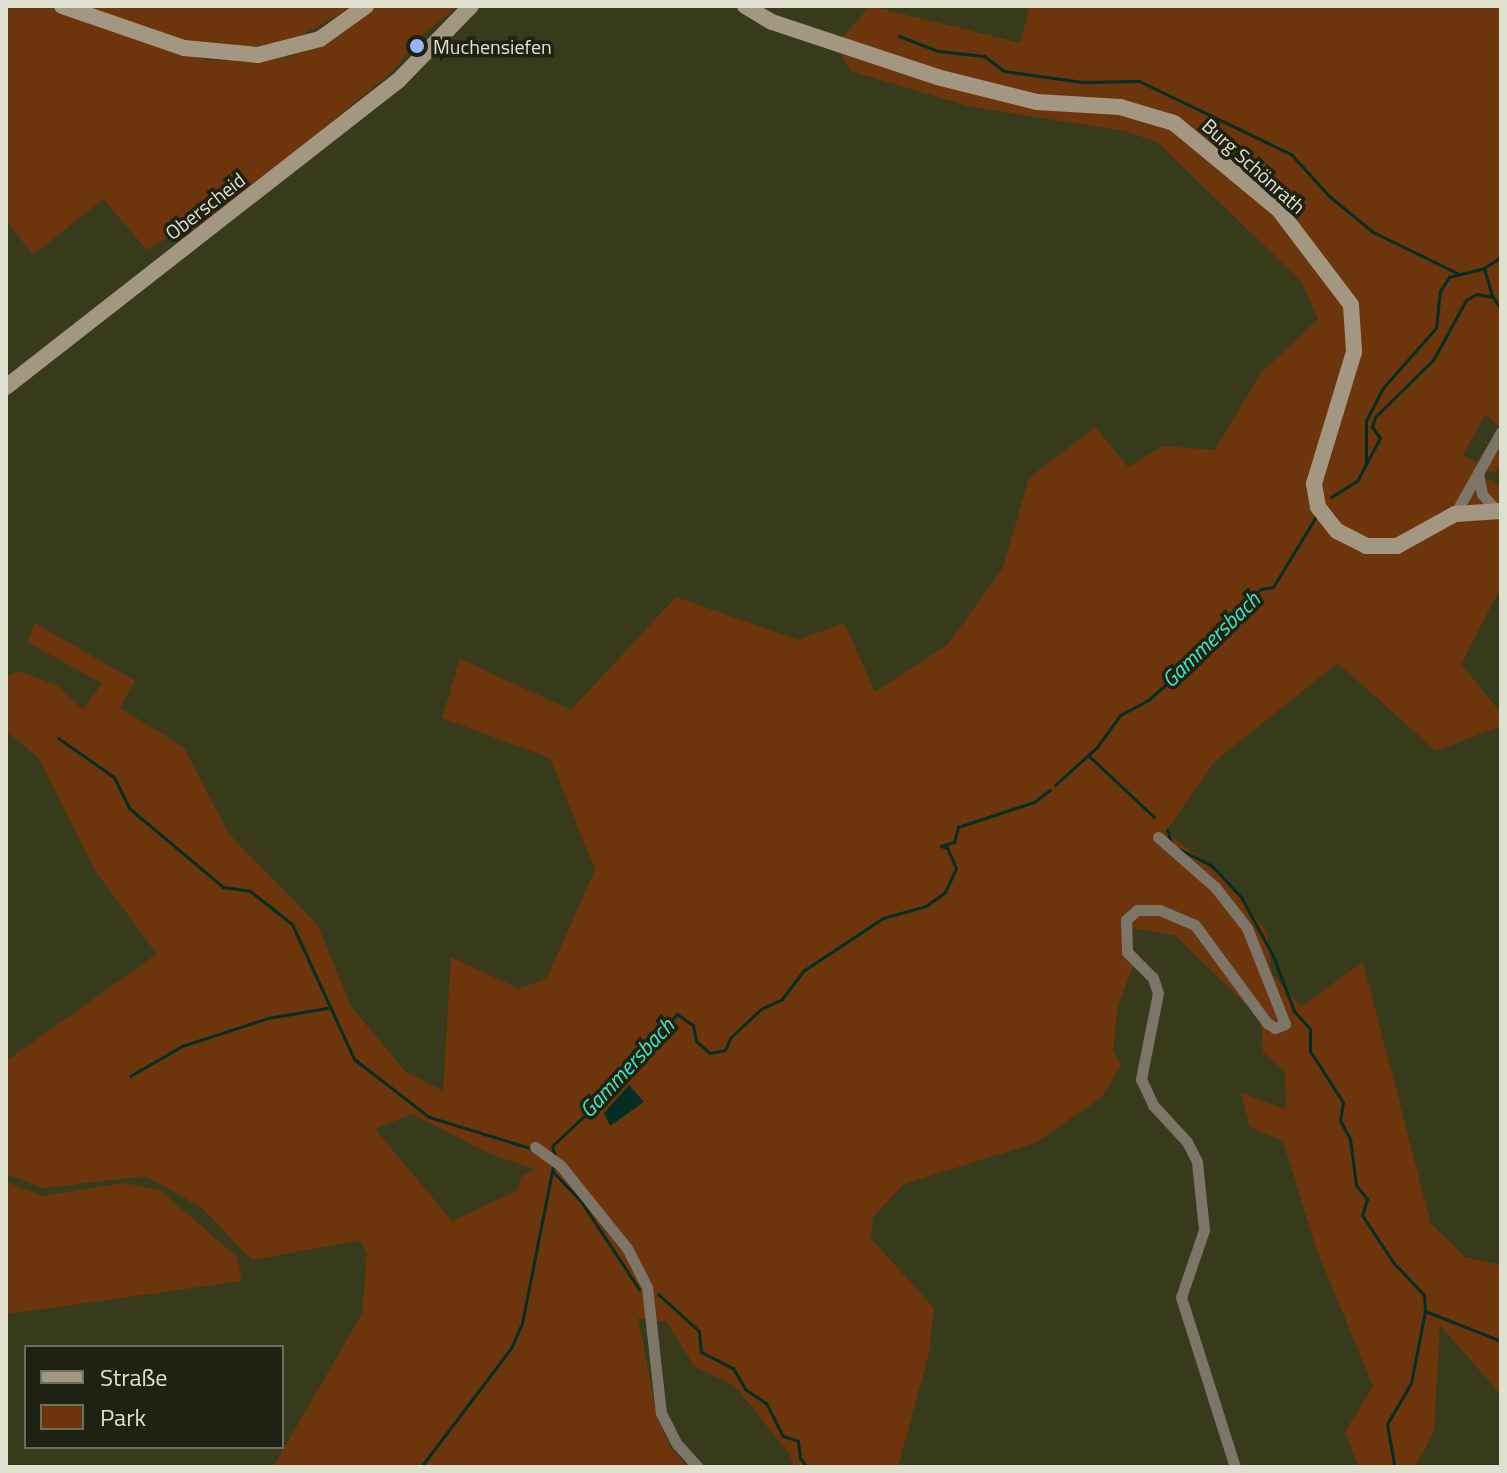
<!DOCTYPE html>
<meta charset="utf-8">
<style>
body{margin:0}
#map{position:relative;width:1507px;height:1473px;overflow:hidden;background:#383b1b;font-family:"Titillium Web",sans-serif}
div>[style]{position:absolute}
.green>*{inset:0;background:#6d350c}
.water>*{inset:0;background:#042d23}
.stream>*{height:3px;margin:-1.5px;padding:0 1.5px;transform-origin:1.5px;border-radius:1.5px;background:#042d23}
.street>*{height:11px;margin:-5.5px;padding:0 5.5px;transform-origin:5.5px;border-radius:5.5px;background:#7d7568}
.secondary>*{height:16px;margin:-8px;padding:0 8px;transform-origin:8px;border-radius:8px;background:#a49782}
.dots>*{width:22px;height:22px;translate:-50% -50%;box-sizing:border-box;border:4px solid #1f2113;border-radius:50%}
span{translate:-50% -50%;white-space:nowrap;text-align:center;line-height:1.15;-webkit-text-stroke:7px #1f2113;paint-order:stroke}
.poi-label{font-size:20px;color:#dfe1ce}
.left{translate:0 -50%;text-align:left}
.street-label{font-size:20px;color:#dfe1ce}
.water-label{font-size:22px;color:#3bebc3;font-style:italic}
.frame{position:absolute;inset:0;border:8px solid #dfe1ce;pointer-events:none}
.legend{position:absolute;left:24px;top:1345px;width:260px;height:104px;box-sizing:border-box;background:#1f2113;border:2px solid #6c6e5e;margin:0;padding:10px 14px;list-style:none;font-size:24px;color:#dfe1ce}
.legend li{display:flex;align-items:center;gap:16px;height:40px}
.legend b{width:40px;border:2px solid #6c6e5e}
</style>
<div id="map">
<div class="green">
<i style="clip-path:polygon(6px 6px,47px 6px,168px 50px,207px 60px,252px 62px,296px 55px,344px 31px,375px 6px,458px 6px,423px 34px,392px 72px,198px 231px,185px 227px,147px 250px,103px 199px,33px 255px,6px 220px)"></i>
<i style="clip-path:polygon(73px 6px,354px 6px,288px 43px,225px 49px,135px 28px)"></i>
<i style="clip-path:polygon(evenodd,870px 6px,1020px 43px,1030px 6px,1501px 6px,1501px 465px,1495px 472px,1484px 471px,1483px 481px,1493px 480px,1501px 490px,1501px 587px,1461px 664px,1501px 713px,1501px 726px,1436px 751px,1338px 663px,1215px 761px,1166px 831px,1223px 878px,1267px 931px,1272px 974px,1301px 1007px,1363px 962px,1431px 1224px,1465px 1257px,1501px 1265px,1501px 1395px,1440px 1325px,1434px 1431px,1415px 1467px,1359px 1467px,1345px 1432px,1373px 1386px,1316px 1248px,1283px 1141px,1250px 1127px,1240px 1092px,1286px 1110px,1285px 1072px,1263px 1052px,1261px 1019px,1175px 935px,1125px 927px,1134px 964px,1118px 1005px,1113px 1051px,1121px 1064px,1102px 1097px,1035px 1143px,904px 1184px,873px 1217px,871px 1239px,934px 1308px,929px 1353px,898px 1467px,793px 1467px,790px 1455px,735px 1386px,694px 1366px,667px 1322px,638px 1318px,657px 1416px,671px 1448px,688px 1467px,273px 1467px,362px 1314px,367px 1253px,360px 1240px,252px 1260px,202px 1208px,146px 1176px,44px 1188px,6px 1174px,6px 1061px,157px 954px,96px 872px,38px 757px,6px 731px,6px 677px,17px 671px,57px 685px,83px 710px,102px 683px,27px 642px,35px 623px,135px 681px,120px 708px,184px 747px,228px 833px,317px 924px,352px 1008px,406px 1072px,443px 1091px,451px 957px,519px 989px,547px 978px,595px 870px,550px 758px,442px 718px,460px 659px,571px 710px,676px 597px,798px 640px,844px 623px,875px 692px,948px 644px,1003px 568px,1029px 478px,1095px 427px,1128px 467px,1163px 446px,1215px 450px,1261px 373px,1318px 319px,1302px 282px,1157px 142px,1124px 131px,968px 106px,851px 71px,838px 49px,841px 39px,870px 6px,1485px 414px,1500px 428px,1476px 463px,1463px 455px,1485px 414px,870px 6px,411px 1114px,488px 1153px,535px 1169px,521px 1177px,517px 1191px,452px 1221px,375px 1129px,411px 1114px)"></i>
<i style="clip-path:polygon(6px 1182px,43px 1196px,124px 1183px,160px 1190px,237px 1257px,242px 1281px,6px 1314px)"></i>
</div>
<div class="water">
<i style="clip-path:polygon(629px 1085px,644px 1102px,610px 1126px,604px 1113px)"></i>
</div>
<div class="stream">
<i style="left:899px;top:36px;width:42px;rotate:21deg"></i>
<i style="left:938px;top:51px;width:46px;rotate:6.2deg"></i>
<i style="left:984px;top:56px;width:25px;rotate:37deg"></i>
<i style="left:1004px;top:71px;width:79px;rotate:8deg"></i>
<i style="left:1082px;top:82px;width:57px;rotate:-1deg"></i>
<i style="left:1139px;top:81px;width:169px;rotate:25.7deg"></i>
<i style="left:1291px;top:154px;width:57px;rotate:47.9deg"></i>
<i style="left:1329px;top:196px;width:57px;rotate:39.3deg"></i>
<i style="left:1373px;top:232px;width:96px;rotate:26deg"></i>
<i style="left:1484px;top:268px;width:20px;rotate:-33deg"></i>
<i style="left:1366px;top:464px;width:43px;rotate:-90deg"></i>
<i style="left:1366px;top:421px;width:36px;rotate:-63deg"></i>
<i style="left:1382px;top:389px;width:81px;rotate:-48.5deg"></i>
<i style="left:1436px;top:328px;width:37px;rotate:-84deg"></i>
<i style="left:1440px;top:291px;width:17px;rotate:-57deg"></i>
<i style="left:1449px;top:277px;width:36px;rotate:-14deg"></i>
<i style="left:1484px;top:268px;width:29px;rotate:74deg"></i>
<i style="left:1331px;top:497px;width:31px;rotate:-32deg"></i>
<i style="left:1357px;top:481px;width:49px;rotate:-61.9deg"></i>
<i style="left:1380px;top:438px;width:14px;rotate:-126deg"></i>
<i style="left:1372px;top:427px;width:10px;rotate:-73deg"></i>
<i style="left:1375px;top:417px;width:81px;rotate:-44.5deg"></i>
<i style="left:1433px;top:360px;width:68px;rotate:-61.2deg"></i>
<i style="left:1466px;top:300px;width:13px;rotate:-29deg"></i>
<i style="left:1477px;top:294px;width:16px;rotate:11deg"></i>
<i style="left:1493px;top:297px;width:15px;rotate:58deg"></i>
<i style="left:58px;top:738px;width:68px;rotate:34.9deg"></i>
<i style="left:114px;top:777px;width:34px;rotate:64deg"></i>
<i style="left:129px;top:808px;width:123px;rotate:40deg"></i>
<i style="left:223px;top:887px;width:27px;rotate:8deg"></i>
<i style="left:250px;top:891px;width:53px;rotate:38.2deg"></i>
<i style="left:292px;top:924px;width:149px;rotate:65.3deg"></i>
<i style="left:354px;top:1059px;width:95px;rotate:37.7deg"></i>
<i style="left:429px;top:1117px;width:109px;rotate:17.1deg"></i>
<i style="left:1089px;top:756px;width:89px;rotate:43.2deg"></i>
<i style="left:1055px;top:785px;width:57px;rotate:-42.1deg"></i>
<i style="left:1097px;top:747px;width:39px;rotate:-54deg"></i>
<i style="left:1120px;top:715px;width:32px;rotate:-28deg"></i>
<i style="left:1148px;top:700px;width:49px;rotate:-40.9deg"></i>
<i style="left:1185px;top:668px;width:38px;rotate:-55deg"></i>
<i style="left:1207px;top:637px;width:72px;rotate:-41.6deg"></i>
<i style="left:1261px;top:589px;width:12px;rotate:-9deg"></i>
<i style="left:1273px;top:587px;width:84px;rotate:-58.6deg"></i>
<i style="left:1167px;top:830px;width:13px;rotate:72deg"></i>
<i style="left:1179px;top:849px;width:36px;rotate:27deg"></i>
<i style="left:1211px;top:865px;width:44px;rotate:46.8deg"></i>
<i style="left:1241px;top:897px;width:67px;rotate:61.5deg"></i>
<i style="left:1273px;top:956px;width:59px;rotate:69.1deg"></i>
<i style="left:1294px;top:1011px;width:24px;rotate:48deg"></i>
<i style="left:1310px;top:1029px;width:22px;rotate:90deg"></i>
<i style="left:1310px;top:1051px;width:61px;rotate:57.1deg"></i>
<i style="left:1343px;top:1102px;width:18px;rotate:99deg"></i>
<i style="left:1340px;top:1120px;width:21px;rotate:62deg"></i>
<i style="left:1350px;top:1139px;width:46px;rotate:82.6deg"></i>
<i style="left:1356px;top:1185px;width:18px;rotate:52deg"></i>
<i style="left:1367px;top:1199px;width:17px;rotate:107deg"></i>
<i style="left:1362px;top:1215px;width:56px;rotate:56.6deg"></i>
<i style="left:1393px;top:1262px;width:45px;rotate:46.8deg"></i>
<i style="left:1424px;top:1295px;width:16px;rotate:86deg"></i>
<i style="left:1425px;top:1311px;width:82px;rotate:21.5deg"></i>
<i style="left:130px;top:1076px;width:60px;rotate:-30deg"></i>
<i style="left:182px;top:1046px;width:90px;rotate:-18deg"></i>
<i style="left:268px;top:1018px;width:60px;rotate:-9.6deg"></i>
<i style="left:555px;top:1157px;width:11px;rotate:-105deg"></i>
<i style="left:552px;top:1146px;width:86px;rotate:-43.1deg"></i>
<i style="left:615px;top:1087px;width:96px;rotate:-49.7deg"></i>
<i style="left:677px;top:1014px;width:19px;rotate:35deg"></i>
<i style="left:693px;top:1025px;width:16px;rotate:79deg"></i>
<i style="left:696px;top:1041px;width:18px;rotate:41deg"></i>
<i style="left:710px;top:1053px;width:15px;rotate:-11deg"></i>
<i style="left:725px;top:1050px;width:13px;rotate:-67deg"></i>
<i style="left:730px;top:1038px;width:42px;rotate:-43.1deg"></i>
<i style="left:761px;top:1009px;width:23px;rotate:-25deg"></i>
<i style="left:782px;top:999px;width:35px;rotate:-53deg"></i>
<i style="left:803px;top:971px;width:96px;rotate:-33.5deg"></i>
<i style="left:883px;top:918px;width:45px;rotate:-15.6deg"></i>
<i style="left:926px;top:906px;width:24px;rotate:-36deg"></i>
<i style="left:945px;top:892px;width:26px;rotate:-65deg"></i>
<i style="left:956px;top:868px;width:22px;rotate:-114deg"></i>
<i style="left:947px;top:848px;width:6px;rotate:-162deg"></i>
<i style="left:941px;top:846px;width:14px;rotate:-17deg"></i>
<i style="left:954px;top:842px;width:16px;rotate:-75deg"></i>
<i style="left:958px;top:827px;width:80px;rotate:-18.2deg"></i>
<i style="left:1034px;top:802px;width:20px;rotate:-37deg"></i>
<i style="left:552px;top:1171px;width:40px;rotate:46deg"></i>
<i style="left:580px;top:1200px;width:107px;rotate:56.5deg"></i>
<i style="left:658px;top:1294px;width:55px;rotate:42.1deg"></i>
<i style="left:699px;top:1331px;width:21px;rotate:85deg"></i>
<i style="left:701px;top:1352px;width:36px;rotate:27deg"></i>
<i style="left:733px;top:1368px;width:24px;rotate:60deg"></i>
<i style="left:745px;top:1389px;width:25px;rotate:34deg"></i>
<i style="left:766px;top:1403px;width:37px;rotate:63deg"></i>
<i style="left:783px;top:1436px;width:16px;rotate:18deg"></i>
<i style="left:798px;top:1441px;width:17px;rotate:83deg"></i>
<i style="left:800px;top:1458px;width:11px;rotate:52deg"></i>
<i style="left:1394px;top:1464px;width:41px;rotate:-99.9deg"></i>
<i style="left:1387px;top:1424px;width:48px;rotate:-59.7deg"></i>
<i style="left:1411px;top:1383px;width:73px;rotate:-79deg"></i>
<i style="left:421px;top:1467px;width:149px;rotate:-52.9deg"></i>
<i style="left:511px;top:1348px;width:27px;rotate:-66deg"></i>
<i style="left:522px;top:1323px;width:159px;rotate:-78.8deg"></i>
</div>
<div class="street">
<i style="left:1478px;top:472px;width:22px;rotate:80deg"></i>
<i style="left:1482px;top:494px;width:20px;rotate:49deg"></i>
<i style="left:1455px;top:514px;width:94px;rotate:-60.7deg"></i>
<i style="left:1158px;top:837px;width:76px;rotate:41.3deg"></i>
<i style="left:1215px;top:887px;width:52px;rotate:52deg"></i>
<i style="left:1247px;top:928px;width:103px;rotate:68.4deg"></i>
<i style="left:1285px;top:1024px;width:11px;rotate:158deg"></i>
<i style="left:1275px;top:1028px;width:9px;rotate:-148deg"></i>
<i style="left:1267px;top:1023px;width:122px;rotate:-126.3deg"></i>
<i style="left:1195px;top:925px;width:38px;rotate:-157deg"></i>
<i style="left:1160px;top:910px;width:23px;rotate:180deg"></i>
<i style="left:1137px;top:910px;width:15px;rotate:138deg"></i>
<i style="left:1126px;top:920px;width:32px;rotate:88deg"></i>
<i style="left:1127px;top:952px;width:37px;rotate:45deg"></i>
<i style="left:1153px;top:978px;width:16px;rotate:72deg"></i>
<i style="left:1158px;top:993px;width:88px;rotate:101.2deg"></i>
<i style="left:1141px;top:1079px;width:29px;rotate:65deg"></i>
<i style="left:1153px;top:1105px;width:50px;rotate:47.4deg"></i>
<i style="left:1187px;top:1142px;width:22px;rotate:63deg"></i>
<i style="left:1197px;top:1162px;width:68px;rotate:84.1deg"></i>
<i style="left:1204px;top:1230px;width:71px;rotate:108.9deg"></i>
<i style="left:1181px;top:1297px;width:178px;rotate:72.4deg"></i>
<i style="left:535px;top:1147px;width:32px;rotate:36deg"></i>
<i style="left:561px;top:1166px;width:105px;rotate:51.2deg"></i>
<i style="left:627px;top:1248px;width:44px;rotate:62.9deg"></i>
<i style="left:647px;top:1287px;width:127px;rotate:83.7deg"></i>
<i style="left:661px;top:1413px;width:35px;rotate:63deg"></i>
<i style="left:677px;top:1444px;width:31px;rotate:48deg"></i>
</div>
<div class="secondary">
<i style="left:62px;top:6px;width:129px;rotate:19deg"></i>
<i style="left:184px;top:48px;width:74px;rotate:5.4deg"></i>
<i style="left:258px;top:55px;width:64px;rotate:-14.5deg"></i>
<i style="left:320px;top:39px;width:57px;rotate:-35.7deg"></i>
<i style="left:745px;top:6px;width:31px;rotate:31deg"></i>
<i style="left:772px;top:22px;width:174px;rotate:18.4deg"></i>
<i style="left:937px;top:77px;width:103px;rotate:14deg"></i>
<i style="left:1037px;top:102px;width:83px;rotate:3.4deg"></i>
<i style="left:1120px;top:107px;width:56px;rotate:16.5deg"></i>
<i style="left:1174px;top:123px;width:136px;rotate:39.6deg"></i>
<i style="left:1279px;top:210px;width:119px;rotate:52.8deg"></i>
<i style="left:1351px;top:305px;width:47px;rotate:86.3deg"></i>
<i style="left:1354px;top:352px;width:138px;rotate:106.9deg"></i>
<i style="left:1314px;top:484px;width:23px;rotate:80deg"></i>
<i style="left:1318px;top:507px;width:31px;rotate:52deg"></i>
<i style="left:1337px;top:531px;width:33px;rotate:27deg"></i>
<i style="left:1366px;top:546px;width:31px"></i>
<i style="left:1397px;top:546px;width:66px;rotate:-28.9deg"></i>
<i style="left:1455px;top:514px;width:46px;rotate:-3.7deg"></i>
<i style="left:6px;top:387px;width:496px;rotate:-38deg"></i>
<i style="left:397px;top:82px;width:106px;rotate:-45.8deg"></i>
</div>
<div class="dots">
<i style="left:417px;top:46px;background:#96b6fd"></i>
</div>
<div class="poi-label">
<span class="left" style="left:433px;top:46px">Muchensiefen</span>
</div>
<div class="street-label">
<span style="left:1254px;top:166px;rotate:42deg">Burg Schönrath</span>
<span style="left:205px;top:206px;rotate:-38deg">Oberscheid</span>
</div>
<div class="water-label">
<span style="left:1211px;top:640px;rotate:-44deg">Gammersbach</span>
<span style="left:627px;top:1068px;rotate:-47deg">Gammersbach</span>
</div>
<div class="frame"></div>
<ul class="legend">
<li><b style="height:10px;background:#a49782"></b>Straße</li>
<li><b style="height:22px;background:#6d350c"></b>Park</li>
</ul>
</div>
